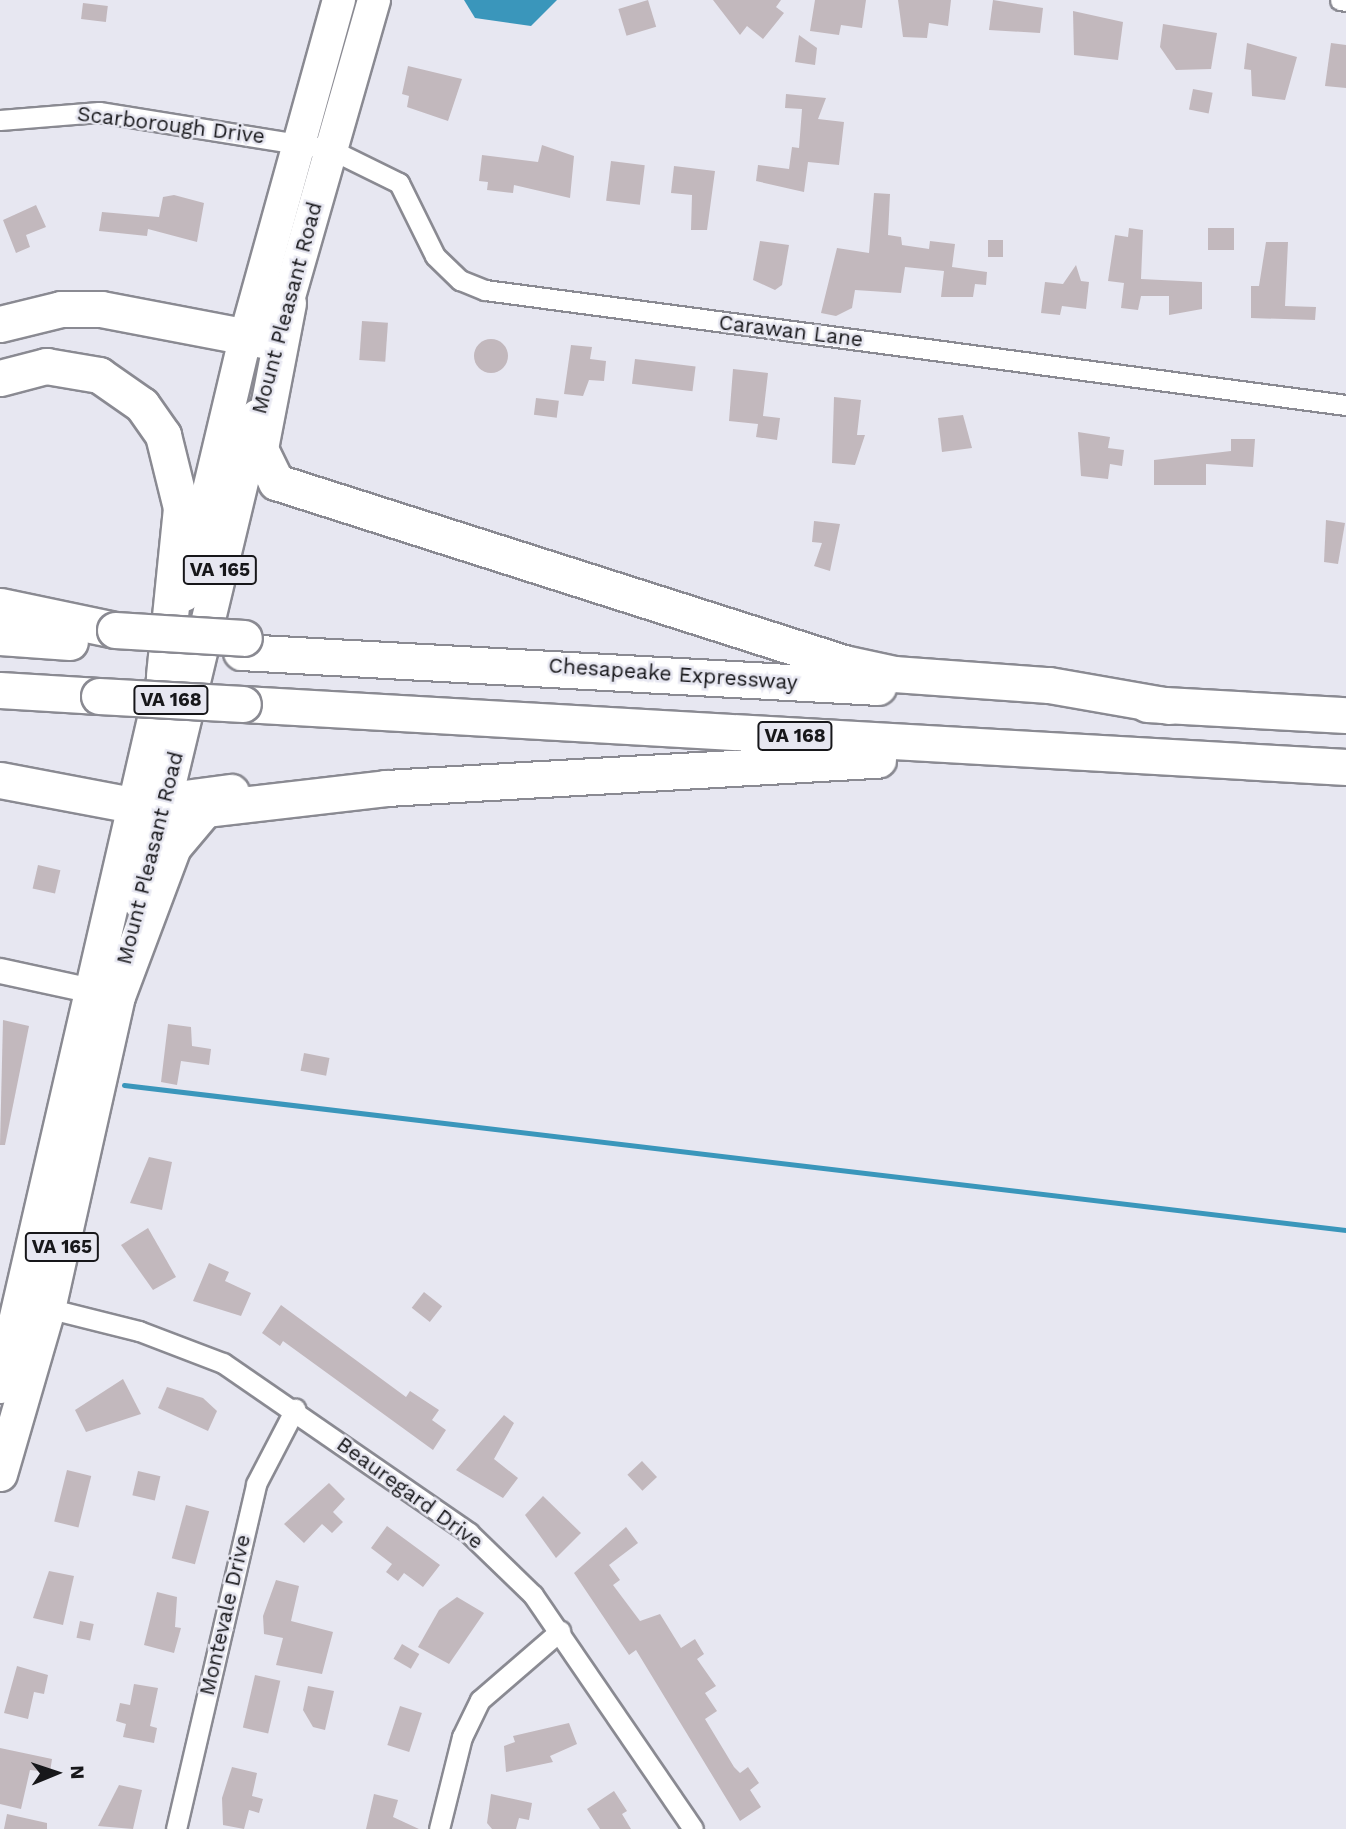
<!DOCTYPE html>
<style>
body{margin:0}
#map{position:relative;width:1346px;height:1829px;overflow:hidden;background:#e7e7f1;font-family:"Work Sans",sans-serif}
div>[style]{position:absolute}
.water>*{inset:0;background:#3a96bb}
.stream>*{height:5px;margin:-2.5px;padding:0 2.5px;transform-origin:2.5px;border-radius:2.5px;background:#3a96bb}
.building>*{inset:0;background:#c2b8bd;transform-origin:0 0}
.round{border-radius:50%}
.roads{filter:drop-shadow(2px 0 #8a8a92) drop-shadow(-2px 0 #8a8a92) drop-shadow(0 2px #8a8a92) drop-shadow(0 -2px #8a8a92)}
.minor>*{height:19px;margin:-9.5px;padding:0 9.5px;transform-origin:9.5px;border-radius:9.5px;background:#fff}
.tertiary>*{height:24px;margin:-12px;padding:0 12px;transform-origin:12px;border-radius:12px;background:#fff}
.primary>*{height:32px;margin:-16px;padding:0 16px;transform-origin:16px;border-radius:16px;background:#fff}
.trunk>*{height:33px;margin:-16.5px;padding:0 16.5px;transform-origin:16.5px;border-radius:16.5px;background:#fff}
.motorway>*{height:35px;margin:-17.5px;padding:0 17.5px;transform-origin:17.5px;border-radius:17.5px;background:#fff}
.bridges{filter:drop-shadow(2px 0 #8a8a92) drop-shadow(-2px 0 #8a8a92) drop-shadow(0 2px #8a8a92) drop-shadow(0 -2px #8a8a92)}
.motorway-bridge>*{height:35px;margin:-17.5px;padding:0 17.5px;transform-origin:17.5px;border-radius:17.5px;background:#fff}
span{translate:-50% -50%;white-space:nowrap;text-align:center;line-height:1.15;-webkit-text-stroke:5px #e7e7f1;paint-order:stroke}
.shield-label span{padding:2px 5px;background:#e7e7f1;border:2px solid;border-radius:5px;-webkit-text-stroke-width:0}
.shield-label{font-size:19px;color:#17171a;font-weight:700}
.street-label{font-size:21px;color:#17171a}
.north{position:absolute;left:21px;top:1738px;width:70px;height:70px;-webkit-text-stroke:5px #e7e7f1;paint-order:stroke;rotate:88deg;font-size:19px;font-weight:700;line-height:28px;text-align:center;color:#17171a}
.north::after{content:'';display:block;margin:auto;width:24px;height:32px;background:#17171a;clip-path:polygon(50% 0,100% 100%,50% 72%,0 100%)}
</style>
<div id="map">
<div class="water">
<i style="clip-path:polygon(464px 0,557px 0,531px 26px,475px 18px)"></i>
</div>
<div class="stream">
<i style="left:124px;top:1085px;width:1231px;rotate:6.77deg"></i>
</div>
<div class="building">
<i style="left:648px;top:0;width:28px;height:31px;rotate:73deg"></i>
<i style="clip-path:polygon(713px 0,781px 0,776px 7px,784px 13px,763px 39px,747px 26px,740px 35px)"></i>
<i style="clip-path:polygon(815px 0,866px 0,862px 28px,841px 25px,839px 35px,810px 31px)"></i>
<i style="clip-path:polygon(898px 0,951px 0,948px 26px,929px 23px,927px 38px,903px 37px)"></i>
<i style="clip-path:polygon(993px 0,1043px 8px,1040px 33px,989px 30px)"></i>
<i style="left:83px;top:3px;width:25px;height:16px;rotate:7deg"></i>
<i style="clip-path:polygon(1073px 11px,1123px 22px,1118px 60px,1074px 55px)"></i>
<i style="clip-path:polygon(1163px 24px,1217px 33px,1211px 69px,1176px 70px,1160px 47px)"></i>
<i style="clip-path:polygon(799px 35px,817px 48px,815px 65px,795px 62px)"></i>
<i style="clip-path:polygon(1247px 43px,1297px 57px,1285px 100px,1252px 96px,1251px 70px,1244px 69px)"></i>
<i style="clip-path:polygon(1331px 43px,1346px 45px,1346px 88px,1325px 86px)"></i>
<i style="clip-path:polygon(408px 66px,462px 79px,448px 121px,407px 107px,409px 96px,402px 94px)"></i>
<i style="left:1193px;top:89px;width:20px;height:21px;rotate:11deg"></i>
<i style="clip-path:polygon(786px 94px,826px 98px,818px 119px,844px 122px,839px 165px,808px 162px,804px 192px,756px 181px,758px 165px,789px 169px,792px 147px,799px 148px,802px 109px,785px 108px)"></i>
<i style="clip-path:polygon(542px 145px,574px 156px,570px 198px,514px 185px,513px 193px,487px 190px,488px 182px,479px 181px,482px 155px,538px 162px)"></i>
<i style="left:611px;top:161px;width:34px;height:40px;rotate:7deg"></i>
<i style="clip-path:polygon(674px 166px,715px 171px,707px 230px,691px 230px,692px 195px,671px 193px)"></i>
<i style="clip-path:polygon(874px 193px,890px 194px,888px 235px,901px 237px,902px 245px,929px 249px,930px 241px,955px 244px,952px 267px,987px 272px,986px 285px,975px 284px,973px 297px,941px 297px,944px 271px,905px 267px,901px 293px,855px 290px,852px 308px,836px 316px,821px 313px,837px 248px,869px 253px)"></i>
<i style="clip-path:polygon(174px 195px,204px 203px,197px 242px,148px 229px,147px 236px,99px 231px,102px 212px,159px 217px,163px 197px)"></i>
<i style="clip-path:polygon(36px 205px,46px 227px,26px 235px,30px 247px,16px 253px,3px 220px)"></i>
<i style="clip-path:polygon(1129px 228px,1143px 230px,1141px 279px,1202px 282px,1202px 309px,1169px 315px,1169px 296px,1141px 296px,1138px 310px,1121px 308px,1124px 283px,1108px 281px,1115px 235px,1128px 237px)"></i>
<i style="left:1208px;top:228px;width:26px;height:22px"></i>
<i style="left:988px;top:240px;width:15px;height:17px"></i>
<i style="clip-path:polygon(760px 241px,789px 245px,782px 285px,775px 290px,753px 280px)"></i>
<i style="clip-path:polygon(1266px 242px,1288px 242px,1285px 306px,1316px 307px,1315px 320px,1251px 318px,1251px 286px,1259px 286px)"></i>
<i style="clip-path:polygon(1076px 265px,1081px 281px,1089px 282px,1086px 309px,1062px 306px,1060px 315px,1041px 313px,1045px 282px,1063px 284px)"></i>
<i style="left:362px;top:321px;width:26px;height:39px;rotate:4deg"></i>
<i class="round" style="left:474px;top:339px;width:34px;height:34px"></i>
<i style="clip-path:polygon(571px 345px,592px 347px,590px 359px,606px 361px,604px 381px,589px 380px,583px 396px,564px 394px)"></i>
<i style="left:635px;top:359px;width:61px;height:25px;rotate:7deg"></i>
<i style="clip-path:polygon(733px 369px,768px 373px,763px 416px,780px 418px,777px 440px,756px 437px,758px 424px,729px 421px)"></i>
<i style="clip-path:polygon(834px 397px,861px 400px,857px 435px,865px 435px,855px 465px,832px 463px)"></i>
<i style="left:536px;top:398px;width:23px;height:17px;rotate:7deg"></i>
<i style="clip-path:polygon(963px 415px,972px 448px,942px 452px,938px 418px)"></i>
<i style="clip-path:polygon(1078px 432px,1110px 437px,1108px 448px,1124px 450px,1122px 466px,1110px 464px,1108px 479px,1081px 476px)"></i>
<i style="clip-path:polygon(1231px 439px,1255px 439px,1253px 467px,1206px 464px,1206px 485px,1154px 485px,1154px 460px,1231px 451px)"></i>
<i style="clip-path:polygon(1326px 520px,1345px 523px,1338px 564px,1324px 562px)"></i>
<i style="clip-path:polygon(814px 521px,840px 524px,830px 571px,814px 566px,822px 543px,812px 542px)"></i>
<i style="left:38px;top:865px;width:23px;height:24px;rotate:13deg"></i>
<i style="clip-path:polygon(3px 1020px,29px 1026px,5px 1145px,0 1145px)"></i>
<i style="clip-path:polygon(168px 1024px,191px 1027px,192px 1046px,211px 1049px,209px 1065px,181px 1061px,177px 1085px,161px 1082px)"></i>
<i style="left:304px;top:1053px;width:26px;height:18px;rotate:11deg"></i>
<i style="clip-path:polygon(149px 1157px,172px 1162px,162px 1210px,130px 1203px)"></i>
<i style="clip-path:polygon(148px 1228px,176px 1277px,153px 1290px,121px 1245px)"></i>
<i style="clip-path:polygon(209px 1263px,229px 1272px,225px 1281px,251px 1293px,241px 1316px,193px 1301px)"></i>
<i style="left:424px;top:1292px;width:23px;height:20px;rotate:38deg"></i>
<i style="clip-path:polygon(281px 1305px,406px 1397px,410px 1391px,439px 1410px,432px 1420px,446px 1430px,433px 1450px,283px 1341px,280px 1346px,262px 1333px)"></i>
<i style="clip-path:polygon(123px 1379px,141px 1414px,86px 1432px,75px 1410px)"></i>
<i style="clip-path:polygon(167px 1387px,203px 1398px,217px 1411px,208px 1431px,158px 1408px)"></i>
<i style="clip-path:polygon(504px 1415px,514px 1423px,494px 1459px,518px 1478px,503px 1498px,456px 1470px)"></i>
<i style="left:642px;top:1461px;width:22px;height:20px;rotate:47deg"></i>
<i style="left:67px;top:1470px;width:25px;height:53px;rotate:14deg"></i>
<i style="left:138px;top:1471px;width:23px;height:25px;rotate:13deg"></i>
<i style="clip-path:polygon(329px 1483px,345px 1499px,333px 1512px,343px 1522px,332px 1533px,322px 1524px,304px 1543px,284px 1524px)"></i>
<i style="clip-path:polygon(543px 1496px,581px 1533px,556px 1558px,525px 1515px)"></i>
<i style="left:186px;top:1505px;width:24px;height:55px;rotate:15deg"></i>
<i style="clip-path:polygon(387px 1526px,440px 1565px,423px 1587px,404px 1573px,398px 1581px,386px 1572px,392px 1564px,371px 1548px)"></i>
<i style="clip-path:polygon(626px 1527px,638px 1543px,609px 1565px,620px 1580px,613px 1585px,640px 1621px,660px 1614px,681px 1648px,695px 1639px,704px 1654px,697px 1659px,716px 1686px,705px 1693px,717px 1711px,705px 1719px,734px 1767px,740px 1773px,748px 1767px,759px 1783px,750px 1790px,761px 1807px,740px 1821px,636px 1650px,629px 1655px,574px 1573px)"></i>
<i style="clip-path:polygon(49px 1571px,74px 1576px,63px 1625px,33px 1618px)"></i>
<i style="clip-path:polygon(276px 1580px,299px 1586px,291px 1621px,333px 1632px,322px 1674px,276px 1665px,283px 1638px,264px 1634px,263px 1616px)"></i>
<i style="clip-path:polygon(157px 1592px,177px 1597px,175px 1627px,181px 1628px,174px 1653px,144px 1645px)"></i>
<i style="clip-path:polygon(457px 1597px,484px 1613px,449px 1664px,418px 1647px,439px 1610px)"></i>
<i style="left:80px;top:1621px;width:14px;height:17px;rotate:12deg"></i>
<i style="left:402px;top:1644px;width:20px;height:17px;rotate:30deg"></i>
<i style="clip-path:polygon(17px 1666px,48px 1675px,44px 1694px,34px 1692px,28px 1719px,4px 1713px)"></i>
<i style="left:255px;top:1675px;width:26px;height:54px;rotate:13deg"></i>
<i style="clip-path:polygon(134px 1684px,158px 1688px,150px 1726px,157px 1728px,154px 1743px,123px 1737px,126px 1724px,116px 1721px,120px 1703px,130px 1705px)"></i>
<i style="clip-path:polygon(308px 1686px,334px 1691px,325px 1730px,313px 1727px,303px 1710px)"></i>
<i style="left:400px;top:1706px;width:23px;height:41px;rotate:18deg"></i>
<i style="clip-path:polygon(569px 1723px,577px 1744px,550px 1756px,553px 1762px,506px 1772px,504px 1746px,515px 1742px,513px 1736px)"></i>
<i style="clip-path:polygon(0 1748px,52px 1759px,50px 1772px,30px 1770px,21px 1809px,0 1804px)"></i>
<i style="clip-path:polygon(232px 1767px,257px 1773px,252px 1796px,263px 1799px,259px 1813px,249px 1810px,244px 1829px,223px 1825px,222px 1798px)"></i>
<i style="clip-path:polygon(119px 1785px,142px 1790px,133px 1829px,98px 1826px)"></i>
<i style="clip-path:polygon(614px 1791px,627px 1811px,622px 1814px,631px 1829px,600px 1829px,587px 1809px)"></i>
<i style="clip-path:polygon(374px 1794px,398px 1800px,393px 1817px,419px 1829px,366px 1829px)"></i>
<i style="clip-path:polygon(491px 1794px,532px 1803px,529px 1820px,519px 1818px,516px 1829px,492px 1829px,487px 1823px)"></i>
<i style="clip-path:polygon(7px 1814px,47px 1823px,47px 1829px,4px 1829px)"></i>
</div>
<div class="roads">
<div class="minor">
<i style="left:1340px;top:0;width:6px;rotate:9deg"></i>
<i style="left:0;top:120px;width:99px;rotate:-4.6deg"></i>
<i style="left:99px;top:112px;width:234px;rotate:9.1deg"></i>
<i style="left:330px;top:149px;width:77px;rotate:26.2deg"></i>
<i style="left:399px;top:183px;width:81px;rotate:63.7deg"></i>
<i style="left:435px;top:256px;width:35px;rotate:44deg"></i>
<i style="left:460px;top:280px;width:27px;rotate:22deg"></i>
<i style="left:485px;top:290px;width:869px;rotate:7.61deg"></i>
<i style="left:39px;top:1306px;width:103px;rotate:14deg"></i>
<i style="left:139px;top:1331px;width:90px;rotate:20.9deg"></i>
<i style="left:223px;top:1363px;width:299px;rotate:34.6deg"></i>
<i style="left:469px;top:1533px;width:89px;rotate:44.1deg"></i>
<i style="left:533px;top:1595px;width:283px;rotate:55.6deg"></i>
<i style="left:176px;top:1829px;width:354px;rotate:-76.9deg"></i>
<i style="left:256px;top:1484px;width:85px;rotate:-62.5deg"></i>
<i style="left:439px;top:1829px;width:95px;rotate:-76deg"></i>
<i style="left:462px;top:1737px;width:41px;rotate:-64.1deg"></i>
<i style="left:480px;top:1700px;width:106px;rotate:-40.8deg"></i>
</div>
<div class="tertiary">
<i style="left:0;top:971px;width:108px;rotate:12.2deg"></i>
</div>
<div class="primary">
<i style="left:280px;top:328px;width:341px;rotate:-74deg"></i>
<i style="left:184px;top:595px;width:267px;rotate:-76.6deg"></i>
<i style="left:246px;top:335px;width:348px;rotate:-74.5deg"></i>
</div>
<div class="trunk">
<i style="left:140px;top:902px;width:500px;rotate:-76.5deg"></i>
<i style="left:0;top:1386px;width:730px;rotate:-77.01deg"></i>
<i style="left:0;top:1474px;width:172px;rotate:-73.8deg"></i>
<i style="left:48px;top:1309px;width:349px;rotate:-77.4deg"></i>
</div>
<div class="motorway">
<i style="left:288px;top:303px;width:149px;rotate:100.9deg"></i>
<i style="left:260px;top:449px;width:37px;rotate:64deg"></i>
<i style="left:276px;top:482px;width:596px;rotate:17.68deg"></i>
<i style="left:844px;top:663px;width:51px;rotate:12.4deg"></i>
<i style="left:894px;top:674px;width:155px;rotate:4.1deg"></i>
<i style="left:1049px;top:685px;width:122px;rotate:9.9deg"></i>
<i style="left:0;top:324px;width:63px;rotate:-13.8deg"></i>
<i style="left:61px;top:309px;width:40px"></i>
<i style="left:101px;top:309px;width:176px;rotate:10.8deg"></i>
<i style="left:0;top:378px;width:48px;rotate:-14.6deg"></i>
<i style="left:46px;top:366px;width:54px;rotate:9.6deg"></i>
<i style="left:99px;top:375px;width:52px;rotate:34.9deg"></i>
<i style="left:142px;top:405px;width:37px;rotate:55deg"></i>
<i style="left:163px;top:435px;width:75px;rotate:76.1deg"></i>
<i style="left:181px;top:508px;width:168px;rotate:95.8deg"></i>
<i style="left:0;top:606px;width:117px;rotate:11.8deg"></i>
<i style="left:0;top:637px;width:70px;rotate:4.1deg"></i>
<i style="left:241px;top:652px;width:638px;rotate:3.14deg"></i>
<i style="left:0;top:690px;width:99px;rotate:3.5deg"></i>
<i style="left:243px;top:704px;width:1105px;rotate:3.27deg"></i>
<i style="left:1147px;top:704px;width:199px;rotate:3.2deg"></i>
<i style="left:0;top:780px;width:134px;rotate:10.7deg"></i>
<i style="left:132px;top:805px;width:100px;rotate:-7.5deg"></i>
<i style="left:117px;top:996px;width:159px;rotate:-69.4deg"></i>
<i style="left:173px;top:847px;width:50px;rotate:-49.9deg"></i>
<i style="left:205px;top:809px;width:182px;rotate:-6.6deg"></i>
<i style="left:386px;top:788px;width:493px;rotate:-3.3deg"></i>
</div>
</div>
<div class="bridges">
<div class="motorway-bridge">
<i style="left:115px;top:630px;width:129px;rotate:3.5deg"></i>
<i style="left:99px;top:696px;width:144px;rotate:3.2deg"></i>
</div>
</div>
<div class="shield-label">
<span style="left:220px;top:570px">VA 165</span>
<span style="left:171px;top:700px">VA 168</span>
<span style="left:795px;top:736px">VA 168</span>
<span style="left:62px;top:1247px">VA 165</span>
</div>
<div class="street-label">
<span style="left:171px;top:125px;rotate:7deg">Scarborough Drive</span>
<span style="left:287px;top:308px;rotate:-75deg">Mount Pleasant Road</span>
<span style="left:791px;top:331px;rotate:7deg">Carawan Lane</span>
<span style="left:673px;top:674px;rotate:4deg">Chesapeake Expressway</span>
<span style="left:150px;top:858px;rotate:-76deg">Mount Pleasant Road</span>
<span style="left:410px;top:1493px;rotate:36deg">Beauregard Drive</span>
<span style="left:225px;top:1615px;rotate:-77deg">Montevale Drive</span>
</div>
<div class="north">N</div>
</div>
